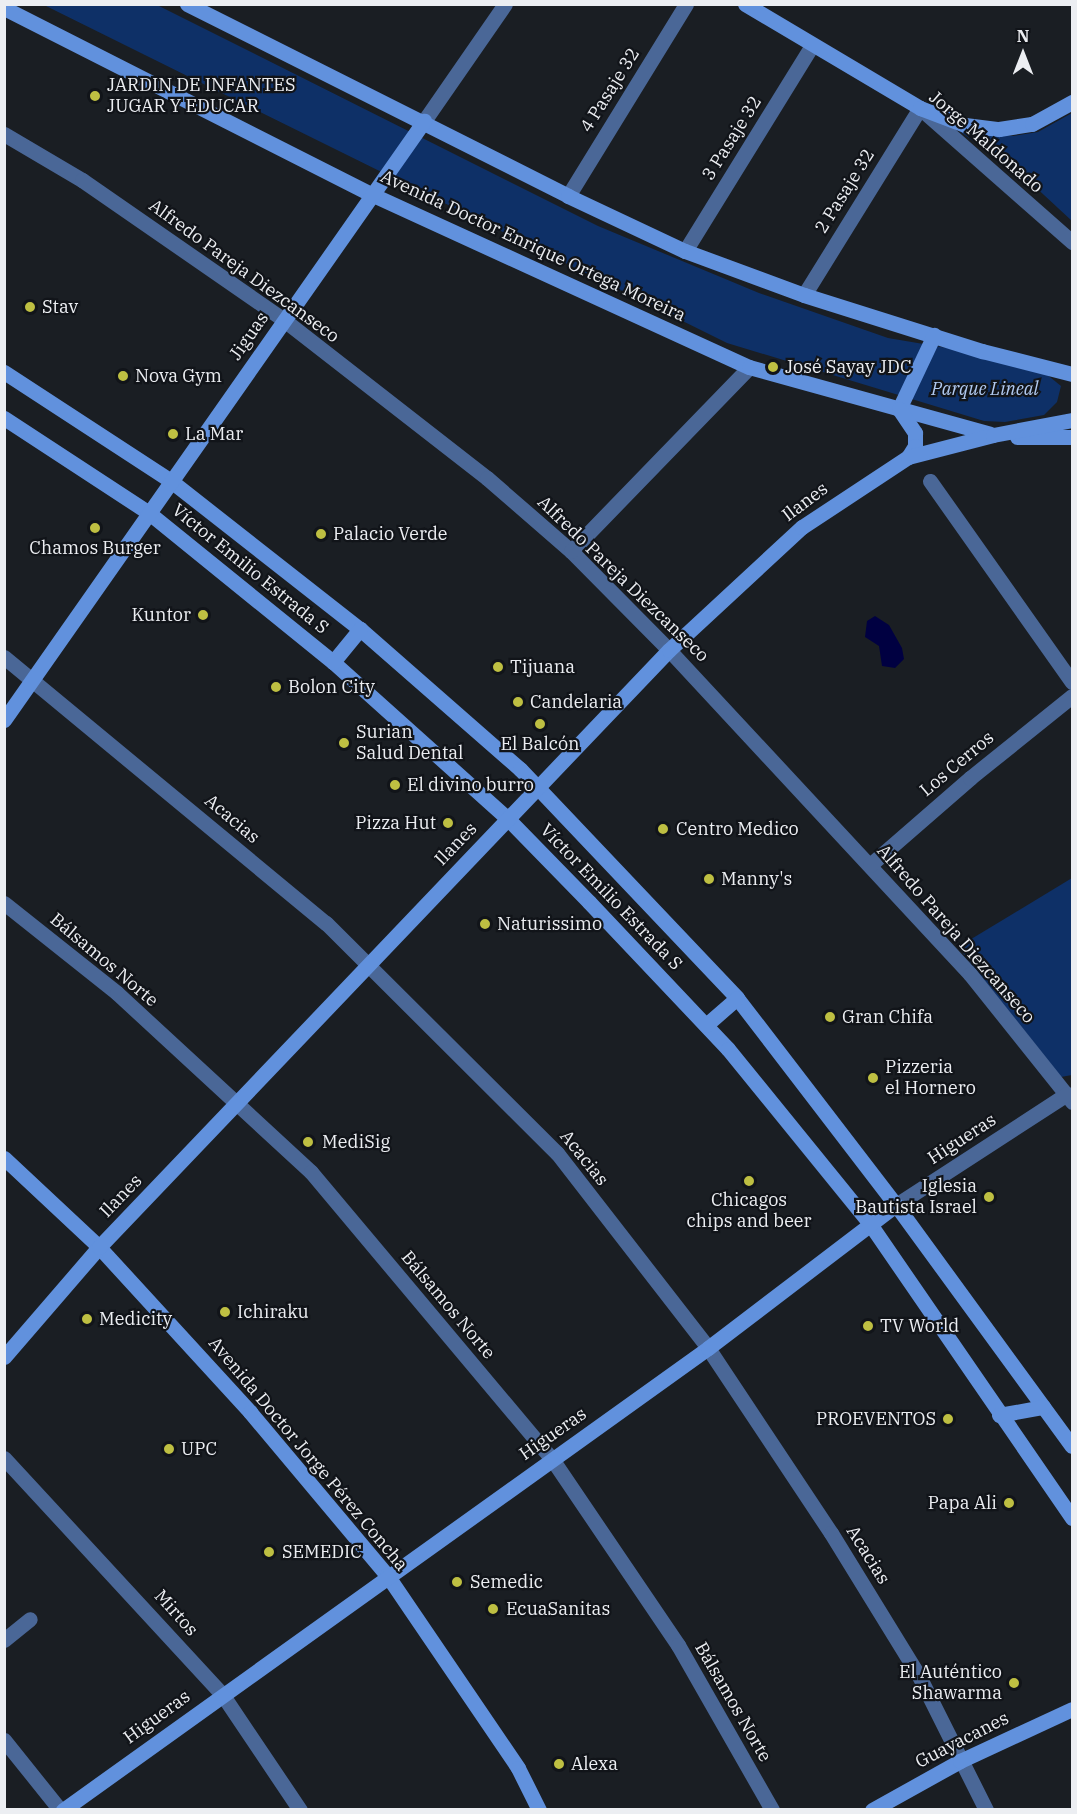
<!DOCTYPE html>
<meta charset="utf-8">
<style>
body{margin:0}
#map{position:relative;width:1077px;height:1814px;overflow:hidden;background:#1a1e23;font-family:"IBM Plex Serif",serif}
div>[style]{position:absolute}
.green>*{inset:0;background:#0e3067}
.water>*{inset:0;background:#000041}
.street>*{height:15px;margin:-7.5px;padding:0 7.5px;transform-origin:7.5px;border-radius:7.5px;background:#4a6797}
.secondary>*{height:15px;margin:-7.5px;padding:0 7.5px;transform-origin:7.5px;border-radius:7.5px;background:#6191dd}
.dots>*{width:16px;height:16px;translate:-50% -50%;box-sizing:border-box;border:3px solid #111419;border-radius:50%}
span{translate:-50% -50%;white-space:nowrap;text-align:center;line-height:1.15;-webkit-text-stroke:4.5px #111419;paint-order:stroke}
.poi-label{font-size:18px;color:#eceef2}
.left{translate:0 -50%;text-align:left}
.right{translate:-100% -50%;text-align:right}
.street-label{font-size:18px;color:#eceef2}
.park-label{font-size:18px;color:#b1caf1;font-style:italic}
.frame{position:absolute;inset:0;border:6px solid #eceef2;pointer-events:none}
.north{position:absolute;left:993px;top:24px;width:60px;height:60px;-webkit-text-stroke:4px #111419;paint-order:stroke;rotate:0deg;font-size:16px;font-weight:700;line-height:24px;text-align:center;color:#eceef2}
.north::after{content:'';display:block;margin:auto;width:21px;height:27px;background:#eceef2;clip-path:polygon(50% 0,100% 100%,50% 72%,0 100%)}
</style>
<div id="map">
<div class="green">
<i style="clip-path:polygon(44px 5px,157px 5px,598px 226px,759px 293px,888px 338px,953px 349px,1045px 373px,1061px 386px,1057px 402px,1044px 415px,1005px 422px,984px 421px,727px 343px)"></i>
<i style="clip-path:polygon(1072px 113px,1072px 221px,1030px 182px,958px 130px,1013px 136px,1038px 132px)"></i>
<i style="clip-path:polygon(1072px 878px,1072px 1075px,1061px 1077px,958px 947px)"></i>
</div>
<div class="water">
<i style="clip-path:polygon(875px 616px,889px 625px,902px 648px,904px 659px,895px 668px,882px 666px,879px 646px,865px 637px,867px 621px)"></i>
</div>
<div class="street">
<i style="left:424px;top:121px;width:142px;rotate:-55.3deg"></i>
<i style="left:4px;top:134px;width:91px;rotate:30.5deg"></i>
<i style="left:82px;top:180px;width:246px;rotate:34.7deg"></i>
<i style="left:284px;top:320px;width:257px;rotate:37.9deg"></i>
<i style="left:487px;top:478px;width:111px;rotate:41deg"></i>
<i style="left:571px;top:551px;width:139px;rotate:45.3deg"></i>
<i style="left:669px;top:650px;width:442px;rotate:47.1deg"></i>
<i style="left:970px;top:974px;width:164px;rotate:51.4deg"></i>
<i style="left:568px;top:196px;width:225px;rotate:-58.4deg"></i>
<i style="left:685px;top:251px;width:242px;rotate:-58.3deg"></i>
<i style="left:804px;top:295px;width:220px;rotate:-58.2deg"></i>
<i style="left:920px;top:108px;width:203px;rotate:41.4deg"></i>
<i style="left:930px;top:481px;width:246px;rotate:54.8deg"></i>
<i style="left:571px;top:551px;width:256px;rotate:-45.9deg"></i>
<i style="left:4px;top:657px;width:418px;rotate:39.6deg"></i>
<i style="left:326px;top:923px;width:326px;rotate:44.9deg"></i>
<i style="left:557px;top:1153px;width:247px;rotate:52.2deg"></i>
<i style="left:708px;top:1348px;width:222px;rotate:56.4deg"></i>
<i style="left:831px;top:1533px;width:168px;rotate:58.4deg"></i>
<i style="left:919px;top:1676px;width:150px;rotate:63.4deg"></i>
<i style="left:870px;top:865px;width:133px;rotate:-41deg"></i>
<i style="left:970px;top:778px;width:131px;rotate:-38.8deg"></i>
<i style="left:4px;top:903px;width:144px;rotate:38.5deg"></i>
<i style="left:117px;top:993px;width:264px;rotate:42.7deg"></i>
<i style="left:311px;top:1172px;width:375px;rotate:50deg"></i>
<i style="left:552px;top:1459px;width:225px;rotate:55.9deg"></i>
<i style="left:678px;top:1645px;width:190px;rotate:60.3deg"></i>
<i style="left:896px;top:1205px;width:204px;rotate:-33deg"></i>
<i style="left:4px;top:1458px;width:321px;rotate:47.3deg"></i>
<i style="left:222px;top:1694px;width:140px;rotate:56.1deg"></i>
<i style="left:4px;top:1640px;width:33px;rotate:-39deg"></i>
<i style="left:4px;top:1740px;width:90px;rotate:51.3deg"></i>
</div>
<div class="secondary">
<i style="left:187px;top:4px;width:427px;rotate:26.7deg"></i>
<i style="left:568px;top:196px;width:129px;rotate:25.2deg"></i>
<i style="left:685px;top:251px;width:127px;rotate:20.3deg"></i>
<i style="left:804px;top:295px;width:187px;rotate:17.5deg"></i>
<i style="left:982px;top:351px;width:93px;rotate:14.3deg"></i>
<i style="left:745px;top:4px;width:204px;rotate:30.7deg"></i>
<i style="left:920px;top:108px;width:48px;rotate:20.7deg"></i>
<i style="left:965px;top:125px;width:34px;rotate:7deg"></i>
<i style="left:999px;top:129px;width:33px;rotate:-9deg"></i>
<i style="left:1032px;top:124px;width:46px;rotate:-28.8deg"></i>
<i style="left:4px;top:8px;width:414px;rotate:26.9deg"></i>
<i style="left:373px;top:195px;width:413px;rotate:24.6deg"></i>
<i style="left:749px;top:367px;width:250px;rotate:15.5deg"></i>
<i style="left:4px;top:372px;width:199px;rotate:33.1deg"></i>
<i style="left:171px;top:481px;width:240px;rotate:38.1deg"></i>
<i style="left:360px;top:629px;width:213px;rotate:41.2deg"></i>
<i style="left:520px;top:769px;width:315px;rotate:46.5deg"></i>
<i style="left:737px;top:998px;width:261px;rotate:52.5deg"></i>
<i style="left:896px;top:1205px;width:298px;rotate:53.9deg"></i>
<i style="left:899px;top:409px;width:82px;rotate:-64.7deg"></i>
<i style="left:899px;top:409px;width:29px;rotate:56deg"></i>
<i style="left:915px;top:433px;width:13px;rotate:90deg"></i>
<i style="left:915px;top:446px;width:13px;rotate:122deg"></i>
<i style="left:4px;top:418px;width:173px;rotate:33.2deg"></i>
<i style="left:149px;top:513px;width:237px;rotate:39deg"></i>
<i style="left:333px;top:662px;width:235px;rotate:41.9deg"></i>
<i style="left:508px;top:819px;width:116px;rotate:45.7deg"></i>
<i style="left:589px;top:902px;width:202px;rotate:46.6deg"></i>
<i style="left:728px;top:1049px;width:225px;rotate:50.9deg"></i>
<i style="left:870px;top:1224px;width:357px;rotate:55.5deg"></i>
<i style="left:1017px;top:437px;width:55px"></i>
<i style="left:333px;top:662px;width:43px;rotate:-50.7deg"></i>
<i style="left:4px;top:720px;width:732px;rotate:-54.96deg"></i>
<i style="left:706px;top:1025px;width:41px;rotate:-41.1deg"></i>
<i style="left:4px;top:1158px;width:130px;rotate:43.1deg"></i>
<i style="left:99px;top:1247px;width:224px;rotate:47.5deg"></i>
<i style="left:250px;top:1412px;width:213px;rotate:50deg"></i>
<i style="left:387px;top:1575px;width:233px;rotate:55.8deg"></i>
<i style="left:518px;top:1768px;width:47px;rotate:63.4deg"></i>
<i style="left:4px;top:1357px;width:145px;rotate:-49.2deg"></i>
<i style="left:99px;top:1247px;width:825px;rotate:-46.33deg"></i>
<i style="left:669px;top:650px;width:181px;rotate:-42.8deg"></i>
<i style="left:802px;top:527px;width:127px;rotate:-33.4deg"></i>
<i style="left:908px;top:457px;width:88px;rotate:-14.5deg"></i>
<i style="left:993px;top:435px;width:80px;rotate:-10.8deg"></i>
<i style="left:999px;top:1415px;width:45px;rotate:-10.3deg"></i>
<i style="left:63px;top:1810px;width:793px;rotate:-35.61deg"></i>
<i style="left:708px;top:1348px;width:236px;rotate:-37.3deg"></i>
<i style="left:872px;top:1810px;width:101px;rotate:-29.1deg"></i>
<i style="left:960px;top:1761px;width:123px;rotate:-24.9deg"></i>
</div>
<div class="dots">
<i style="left:95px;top:96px;background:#bebf42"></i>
<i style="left:30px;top:307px;background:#bebf42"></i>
<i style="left:773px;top:367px;background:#bebf42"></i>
<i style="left:123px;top:376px;background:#bebf42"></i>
<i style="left:173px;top:434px;background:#bebf42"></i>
<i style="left:95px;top:528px;background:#bebf42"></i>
<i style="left:321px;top:534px;background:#bebf42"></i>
<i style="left:203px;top:615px;background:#bebf42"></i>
<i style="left:498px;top:667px;background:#bebf42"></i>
<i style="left:276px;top:687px;background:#bebf42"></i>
<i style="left:518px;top:702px;background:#bebf42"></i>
<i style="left:540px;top:724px;background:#bebf42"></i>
<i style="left:344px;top:743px;background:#bebf42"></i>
<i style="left:395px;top:785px;background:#bebf42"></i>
<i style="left:448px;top:823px;background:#bebf42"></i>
<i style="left:663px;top:829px;background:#bebf42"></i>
<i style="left:709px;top:879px;background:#bebf42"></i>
<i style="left:485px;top:924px;background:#bebf42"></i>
<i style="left:830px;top:1017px;background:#bebf42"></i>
<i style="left:873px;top:1078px;background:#bebf42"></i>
<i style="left:308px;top:1142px;background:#bebf42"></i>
<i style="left:749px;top:1181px;background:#bebf42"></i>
<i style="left:989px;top:1197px;background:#bebf42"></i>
<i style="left:225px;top:1312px;background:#bebf42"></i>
<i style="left:87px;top:1319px;background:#bebf42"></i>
<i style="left:868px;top:1326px;background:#bebf42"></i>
<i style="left:948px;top:1419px;background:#bebf42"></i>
<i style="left:169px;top:1449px;background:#bebf42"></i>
<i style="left:1009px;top:1503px;background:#bebf42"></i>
<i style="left:269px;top:1552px;background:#bebf42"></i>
<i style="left:457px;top:1582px;background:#bebf42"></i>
<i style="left:493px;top:1609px;background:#bebf42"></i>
<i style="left:1014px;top:1683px;background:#bebf42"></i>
<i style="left:559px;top:1764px;background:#bebf42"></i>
</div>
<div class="poi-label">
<span class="left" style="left:107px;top:96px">JARDIN DE INFANTES<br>JUGAR Y EDUCAR</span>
<span class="left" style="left:42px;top:307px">Stav</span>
<span class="left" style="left:785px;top:367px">José Sayay JDC</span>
<span class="left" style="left:135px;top:376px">Nova Gym</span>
<span class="left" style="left:185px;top:434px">La Mar</span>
<span class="left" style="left:333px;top:534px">Palacio Verde</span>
<span style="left:95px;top:548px">Chamos Burger</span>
<span class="right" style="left:191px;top:615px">Kuntor</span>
<span class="left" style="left:510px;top:667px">Tijuana</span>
<span class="left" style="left:288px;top:687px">Bolon City</span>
<span class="left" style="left:530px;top:702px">Candelaria</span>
<span class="left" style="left:356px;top:743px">Surian<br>Salud Dental</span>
<span style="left:540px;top:744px">El Balcón</span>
<span class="left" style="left:407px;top:785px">El divino burro</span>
<span class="right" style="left:436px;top:823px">Pizza Hut</span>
<span class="left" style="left:676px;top:829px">Centro Medico</span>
<span class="left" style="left:721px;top:879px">Manny's</span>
<span class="left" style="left:497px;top:924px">Naturissimo</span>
<span class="left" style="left:842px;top:1017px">Gran Chifa</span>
<span class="left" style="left:885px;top:1078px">Pizzeria<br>el Hornero</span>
<span class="left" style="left:322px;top:1142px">MediSig</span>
<span class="right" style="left:977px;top:1197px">Iglesia<br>Bautista Israel</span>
<span style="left:749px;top:1211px">Chicagos<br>chips and beer</span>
<span class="left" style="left:237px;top:1312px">Ichiraku</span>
<span class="left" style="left:99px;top:1319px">Medicity</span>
<span class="left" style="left:880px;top:1326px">TV World</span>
<span class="right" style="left:936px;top:1419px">PROEVENTOS</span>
<span class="left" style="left:181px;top:1449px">UPC</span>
<span class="right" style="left:997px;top:1503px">Papa Ali</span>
<span class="left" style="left:282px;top:1552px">SEMEDIC</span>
<span class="left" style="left:470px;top:1582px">Semedic</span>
<span class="left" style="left:506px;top:1609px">EcuaSanitas</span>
<span class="right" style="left:1002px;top:1683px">El Auténtico<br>Shawarma</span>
<span class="left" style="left:571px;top:1764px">Alexa</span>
</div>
<div class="street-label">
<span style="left:610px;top:90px;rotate:-58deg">4 Pasaje 32</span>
<span style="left:732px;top:138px;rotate:-58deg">3 Pasaje 32</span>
<span style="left:986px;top:142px;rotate:41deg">Jorge Maldonado</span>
<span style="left:845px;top:191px;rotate:-58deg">2 Pasaje 32</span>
<span style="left:533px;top:246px;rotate:25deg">Avenida Doctor Enrique Ortega Moreira</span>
<span style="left:244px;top:271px;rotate:36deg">Alfredo Pareja Diezcanseco</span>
<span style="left:249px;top:336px;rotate:-55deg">Jiguas</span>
<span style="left:805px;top:502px;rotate:-37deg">Ilanes</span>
<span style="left:250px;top:569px;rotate:39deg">Víctor Emilio Estrada S</span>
<span style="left:623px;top:579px;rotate:44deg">Alfredo Pareja Diezcanseco</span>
<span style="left:957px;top:764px;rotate:-40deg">Los Cerros</span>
<span style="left:232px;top:819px;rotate:40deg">Acacias</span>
<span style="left:456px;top:844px;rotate:-46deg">Ilanes</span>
<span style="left:611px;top:897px;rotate:46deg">Víctor Emilio Estrada S</span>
<span style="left:956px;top:934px;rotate:49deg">Alfredo Pareja Diezcanseco</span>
<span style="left:104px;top:960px;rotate:40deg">Bálsamos Norte</span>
<span style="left:962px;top:1139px;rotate:-33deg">Higueras</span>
<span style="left:584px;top:1158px;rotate:51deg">Acacias</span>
<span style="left:121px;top:1196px;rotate:-46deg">Ilanes</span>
<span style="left:448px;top:1305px;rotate:50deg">Bálsamos Norte</span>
<span style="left:553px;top:1434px;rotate:-35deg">Higueras</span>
<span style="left:308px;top:1454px;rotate:50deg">Avenida Doctor Jorge Pérez Concha</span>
<span style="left:868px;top:1555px;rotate:58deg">Acacias</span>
<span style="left:176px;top:1613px;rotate:48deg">Mirtos</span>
<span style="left:733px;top:1702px;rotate:60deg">Bálsamos Norte</span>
<span style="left:157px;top:1717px;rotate:-36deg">Higueras</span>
<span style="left:962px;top:1740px;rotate:-27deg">Guayacanes</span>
</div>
<div class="park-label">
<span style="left:985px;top:389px">Parque Lineal</span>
</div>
<div class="frame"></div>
<div class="north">N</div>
</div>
